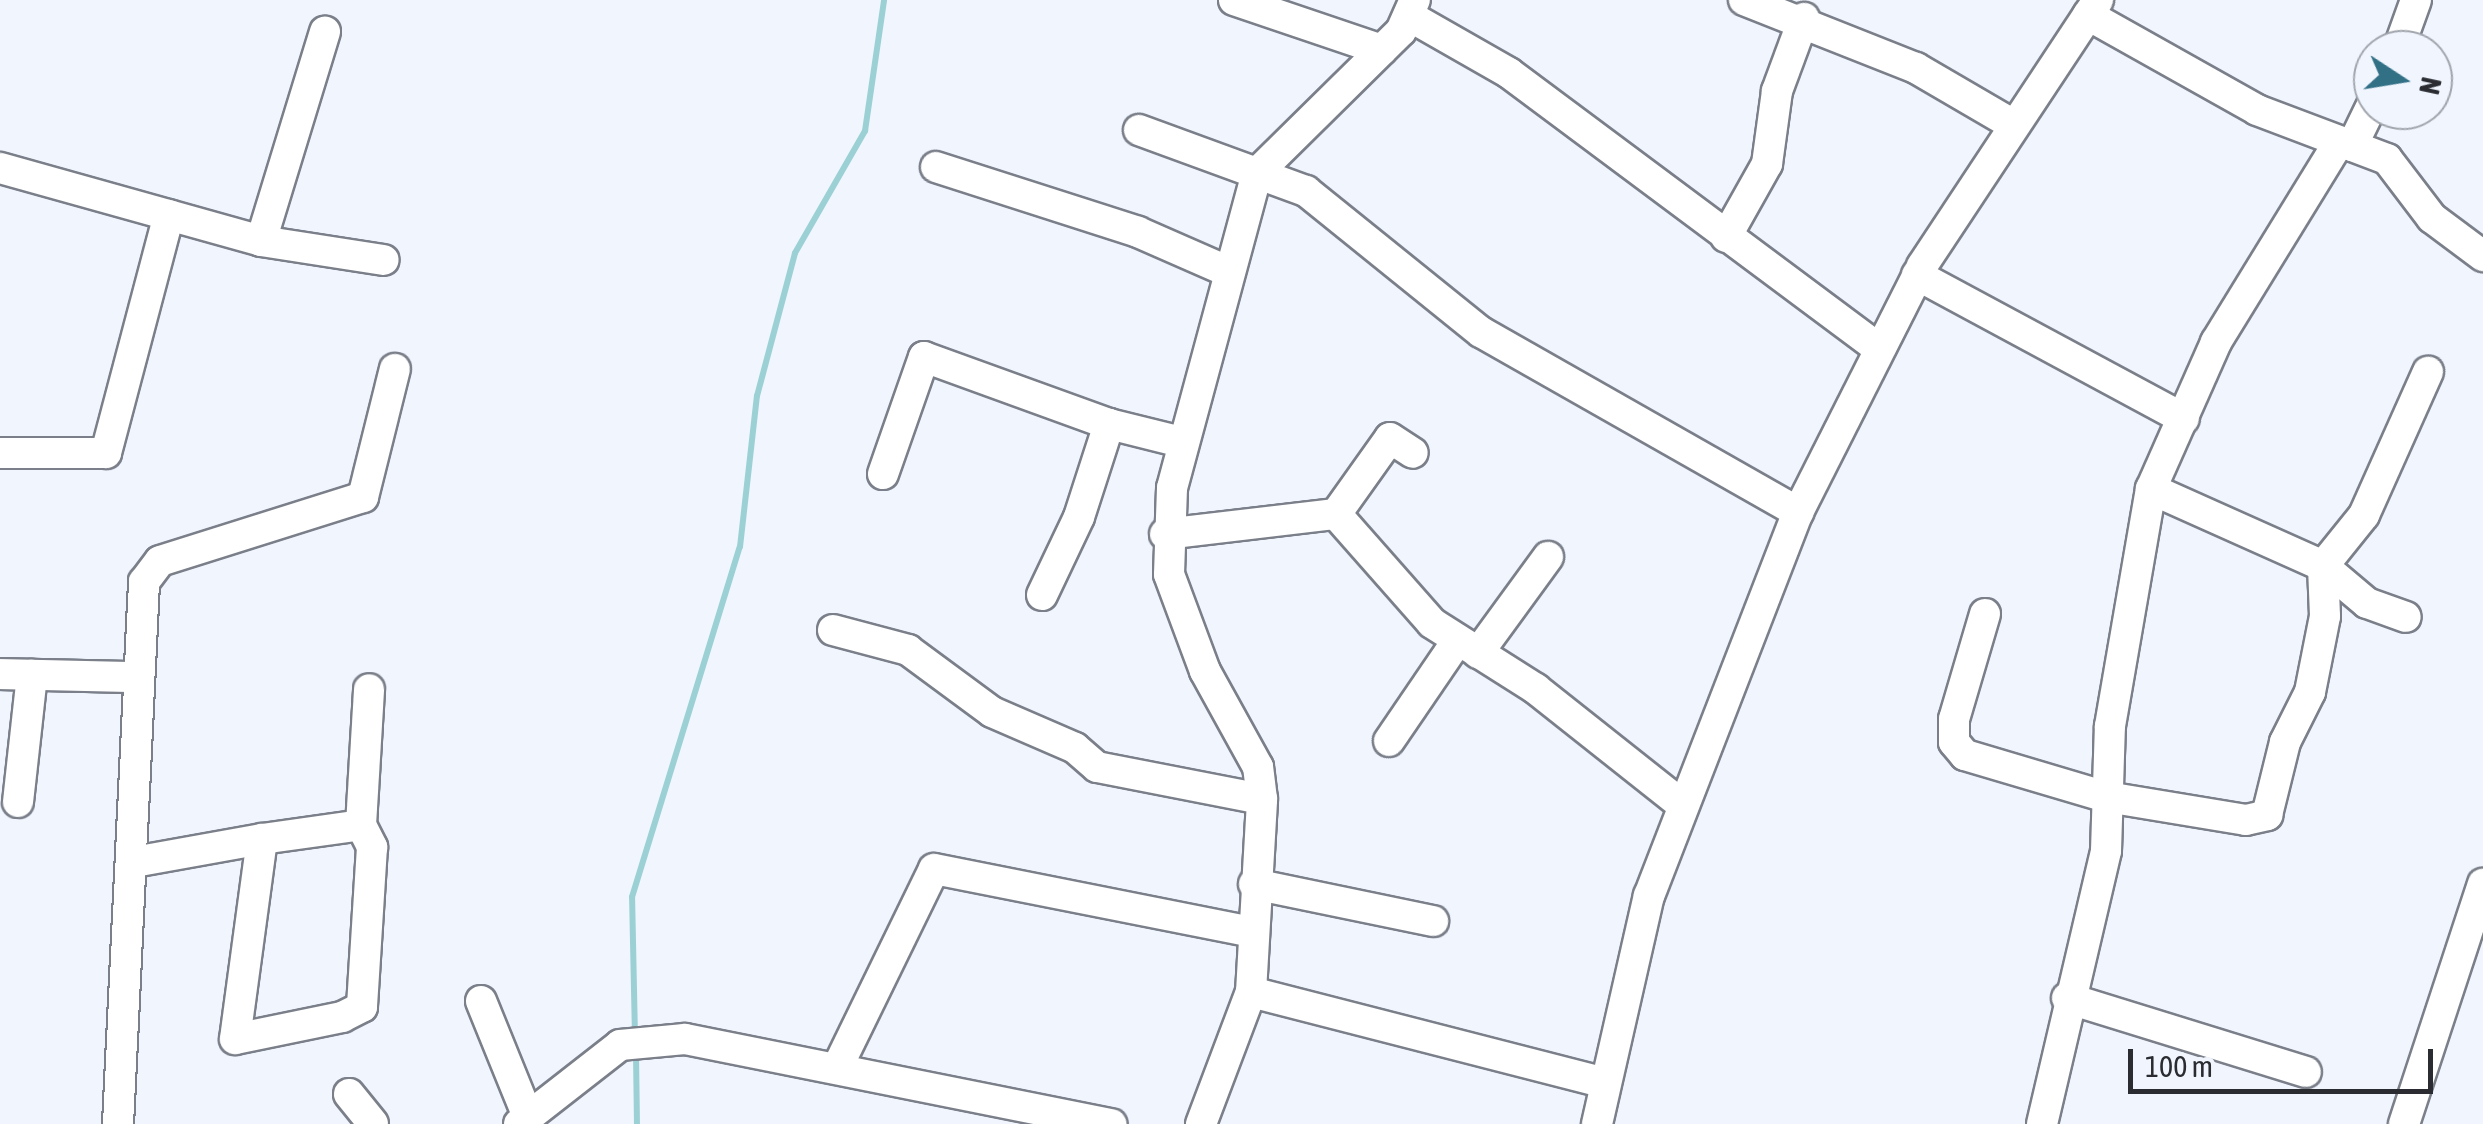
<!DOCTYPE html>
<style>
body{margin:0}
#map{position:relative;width:2483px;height:1124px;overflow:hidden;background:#f0f5fe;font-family:"Asap Condensed",sans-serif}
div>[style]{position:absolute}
.stream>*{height:6px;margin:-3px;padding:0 3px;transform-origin:3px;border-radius:3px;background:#9bd1d4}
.roads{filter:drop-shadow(2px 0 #7a7f89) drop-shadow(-2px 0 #7a7f89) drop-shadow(0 2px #7a7f89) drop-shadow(0 -2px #7a7f89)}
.minor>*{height:30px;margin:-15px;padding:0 15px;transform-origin:15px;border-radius:15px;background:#fff}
span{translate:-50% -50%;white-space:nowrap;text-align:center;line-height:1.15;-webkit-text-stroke:8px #f0f5fe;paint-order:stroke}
.north{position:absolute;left:2353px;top:30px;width:100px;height:100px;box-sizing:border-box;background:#f0f5fe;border:2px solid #a1a5ac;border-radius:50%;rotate:102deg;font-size:28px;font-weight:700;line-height:40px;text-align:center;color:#2a2c31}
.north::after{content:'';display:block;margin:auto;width:35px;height:45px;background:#327086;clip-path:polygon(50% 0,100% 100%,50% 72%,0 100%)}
.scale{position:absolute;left:2128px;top:1049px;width:305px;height:45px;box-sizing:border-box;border:5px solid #2a2c31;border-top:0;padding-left:12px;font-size:30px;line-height:35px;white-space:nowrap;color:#2a2c31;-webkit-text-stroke:8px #f0f5fe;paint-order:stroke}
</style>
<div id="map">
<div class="stream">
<i style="left:635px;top:1037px;width:140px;rotate:-91.2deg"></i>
<i style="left:632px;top:897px;width:366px;rotate:-72.9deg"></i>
<i style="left:740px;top:547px;width:152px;rotate:-83.6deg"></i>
<i style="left:757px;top:396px;width:148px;rotate:-75.1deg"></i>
<i style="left:795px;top:253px;width:141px;rotate:-60.2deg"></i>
<i style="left:865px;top:131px;width:132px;rotate:-81.7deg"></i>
<i style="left:636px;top:1054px;width:70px;rotate:89.2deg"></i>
</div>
<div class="roads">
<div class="minor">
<i style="left:1234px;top:0;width:156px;rotate:18.7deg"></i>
<i style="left:1744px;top:0;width:185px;rotate:21.6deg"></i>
<i style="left:1916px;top:68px;width:111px;rotate:30.3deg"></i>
<i style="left:2088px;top:15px;width:194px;rotate:29.3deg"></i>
<i style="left:2257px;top:110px;width:139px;rotate:20.7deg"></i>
<i style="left:2387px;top:159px;width:74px;rotate:52.7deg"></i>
<i style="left:2432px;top:218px;width:64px;rotate:36.7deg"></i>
<i style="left:1411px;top:17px;width:113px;rotate:29.7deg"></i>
<i style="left:1509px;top:73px;width:459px;rotate:36.7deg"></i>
<i style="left:2398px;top:50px;width:53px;rotate:-70.2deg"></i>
<i style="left:1139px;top:130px;width:178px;rotate:20.1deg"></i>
<i style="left:1306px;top:191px;width:225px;rotate:38.9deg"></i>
<i style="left:1481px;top:332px;width:365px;rotate:29.6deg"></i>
<i style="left:2352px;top:146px;width:48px;rotate:-64deg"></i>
<i style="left:936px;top:167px;width:212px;rotate:17.8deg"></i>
<i style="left:1138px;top:232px;width:99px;rotate:23.7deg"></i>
<i style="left:0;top:168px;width:271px;rotate:15.6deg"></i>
<i style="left:261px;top:241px;width:124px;rotate:8.8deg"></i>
<i style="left:1726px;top:237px;width:84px;rotate:-60.7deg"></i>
<i style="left:1767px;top:164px;width:74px;rotate:-82.2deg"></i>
<i style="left:1777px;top:91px;width:78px;rotate:-69.7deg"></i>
<i style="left:261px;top:241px;width:219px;rotate:-73deg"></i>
<i style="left:1917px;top:275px;width:303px;rotate:28.3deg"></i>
<i style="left:0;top:453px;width:106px"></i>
<i style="left:106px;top:453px;width:246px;rotate:-75.2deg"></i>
<i style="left:883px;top:474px;width:124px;rotate:-70.7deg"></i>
<i style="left:924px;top:357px;width:197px;rotate:19.9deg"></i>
<i style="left:1109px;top:424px;width:74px;rotate:14deg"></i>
<i style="left:2151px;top:489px;width:188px;rotate:24.1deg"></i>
<i style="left:2323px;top:566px;width:57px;rotate:40.1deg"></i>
<i style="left:2367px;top:603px;width:41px;rotate:19.7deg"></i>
<i style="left:1336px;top:514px;width:145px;rotate:48.6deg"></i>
<i style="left:1432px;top:623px;width:123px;rotate:32.4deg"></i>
<i style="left:1536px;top:689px;width:185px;rotate:38.4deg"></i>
<i style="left:1165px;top:534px;width:172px;rotate:-6.7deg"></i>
<i style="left:1336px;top:514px;width:93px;rotate:-54.6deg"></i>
<i style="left:1390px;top:438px;width:27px;rotate:33deg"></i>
<i style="left:1042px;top:595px;width:86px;rotate:-64.6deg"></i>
<i style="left:1079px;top:517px;width:98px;rotate:-72.1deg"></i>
<i style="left:1985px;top:614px;width:109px;rotate:106.4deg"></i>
<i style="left:1954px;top:719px;width:23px;rotate:90deg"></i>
<i style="left:1954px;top:742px;width:17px;rotate:50deg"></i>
<i style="left:1965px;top:755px;width:148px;rotate:16.5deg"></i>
<i style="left:2107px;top:797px;width:141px;rotate:9.4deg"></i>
<i style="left:2246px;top:820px;width:22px;rotate:-13deg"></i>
<i style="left:2267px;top:815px;width:75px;rotate:-76.1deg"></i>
<i style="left:2285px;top:742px;width:56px;rotate:-63.4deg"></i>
<i style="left:2310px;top:692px;width:77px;rotate:-78.8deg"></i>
<i style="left:2325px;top:616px;width:50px;rotate:-92.3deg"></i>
<i style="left:2323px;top:566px;width:65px;rotate:-51.2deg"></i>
<i style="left:2364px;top:515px;width:157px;rotate:-65.9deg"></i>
<i style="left:833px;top:630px;width:78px;rotate:14.9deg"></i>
<i style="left:908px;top:650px;width:104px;rotate:36.4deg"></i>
<i style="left:992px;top:712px;width:90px;rotate:23.4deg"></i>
<i style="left:1075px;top:748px;width:29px;rotate:41deg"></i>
<i style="left:1097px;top:767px;width:168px;rotate:11deg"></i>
<i style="left:1478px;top:653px;width:119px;rotate:-53.9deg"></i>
<i style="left:0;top:674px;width:136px;rotate:1.3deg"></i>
<i style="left:1389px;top:741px;width:122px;rotate:-55.7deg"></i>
<i style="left:18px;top:802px;width:128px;rotate:-83.7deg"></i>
<i style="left:361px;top:825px;width:136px;rotate:-86.6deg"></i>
<i style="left:134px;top:862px;width:130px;rotate:-10.2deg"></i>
<i style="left:262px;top:839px;width:100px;rotate:-8deg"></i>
<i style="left:361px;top:825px;width:25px;rotate:63deg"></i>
<i style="left:372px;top:847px;width:160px;rotate:93.6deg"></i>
<i style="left:362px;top:1007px;width:22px;rotate:153deg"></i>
<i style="left:342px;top:1017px;width:109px;rotate:168.4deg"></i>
<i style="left:235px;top:1039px;width:202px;rotate:-82.3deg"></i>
<i style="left:1254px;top:884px;width:183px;rotate:11.7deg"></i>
<i style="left:1251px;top:992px;width:361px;rotate:14.4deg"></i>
<i style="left:2067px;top:998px;width:250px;rotate:17.2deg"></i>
<i style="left:481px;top:1001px;width:125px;rotate:67.9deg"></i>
<i style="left:837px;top:1068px;width:221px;rotate:-64deg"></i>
<i style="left:934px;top:869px;width:324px;rotate:11.2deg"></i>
<i style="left:349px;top:1094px;width:38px;rotate:51deg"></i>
<i style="left:118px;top:1124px;width:543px;rotate:-87.25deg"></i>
<i style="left:144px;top:582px;width:26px;rotate:-53deg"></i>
<i style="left:160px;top:561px;width:213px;rotate:-17.5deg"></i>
<i style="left:363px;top:497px;width:132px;rotate:-76deg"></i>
<i style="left:519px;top:1124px;width:128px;rotate:-38deg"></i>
<i style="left:620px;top:1045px;width:65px;rotate:-5.3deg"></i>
<i style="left:685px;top:1039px;width:435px;rotate:11.3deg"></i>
<i style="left:1201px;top:1124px;width:141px;rotate:-69.3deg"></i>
<i style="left:1251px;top:992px;width:193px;rotate:-86.7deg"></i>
<i style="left:1262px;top:799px;width:32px;rotate:-97deg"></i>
<i style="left:1258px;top:767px;width:110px;rotate:-118.9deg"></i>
<i style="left:1205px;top:671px;width:103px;rotate:-110.4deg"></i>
<i style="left:1169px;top:574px;width:86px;rotate:-88deg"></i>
<i style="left:1172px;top:488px;width:326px;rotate:-74.9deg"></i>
<i style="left:1257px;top:173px;width:202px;rotate:-44.6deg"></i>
<i style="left:1401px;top:31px;width:34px;rotate:-66deg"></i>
<i style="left:1597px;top:1124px;width:234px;rotate:-77.2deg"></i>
<i style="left:1649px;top:896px;width:412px;rotate:-68.8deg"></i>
<i style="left:1798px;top:512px;width:275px;rotate:-63.2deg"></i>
<i style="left:1922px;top:266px;width:319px;rotate:-56.5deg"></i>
<i style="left:2042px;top:1124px;width:280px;rotate:-76.8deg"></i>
<i style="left:2106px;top:851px;width:125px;rotate:-88.2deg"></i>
<i style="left:2110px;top:726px;width:241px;rotate:-80.2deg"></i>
<i style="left:2151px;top:489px;width:161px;rotate:-66.1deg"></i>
<i style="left:2216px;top:342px;width:231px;rotate:-58.4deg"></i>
<i style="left:2404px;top:1124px;width:253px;rotate:-71.8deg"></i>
</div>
</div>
<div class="north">N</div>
<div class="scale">100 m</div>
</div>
